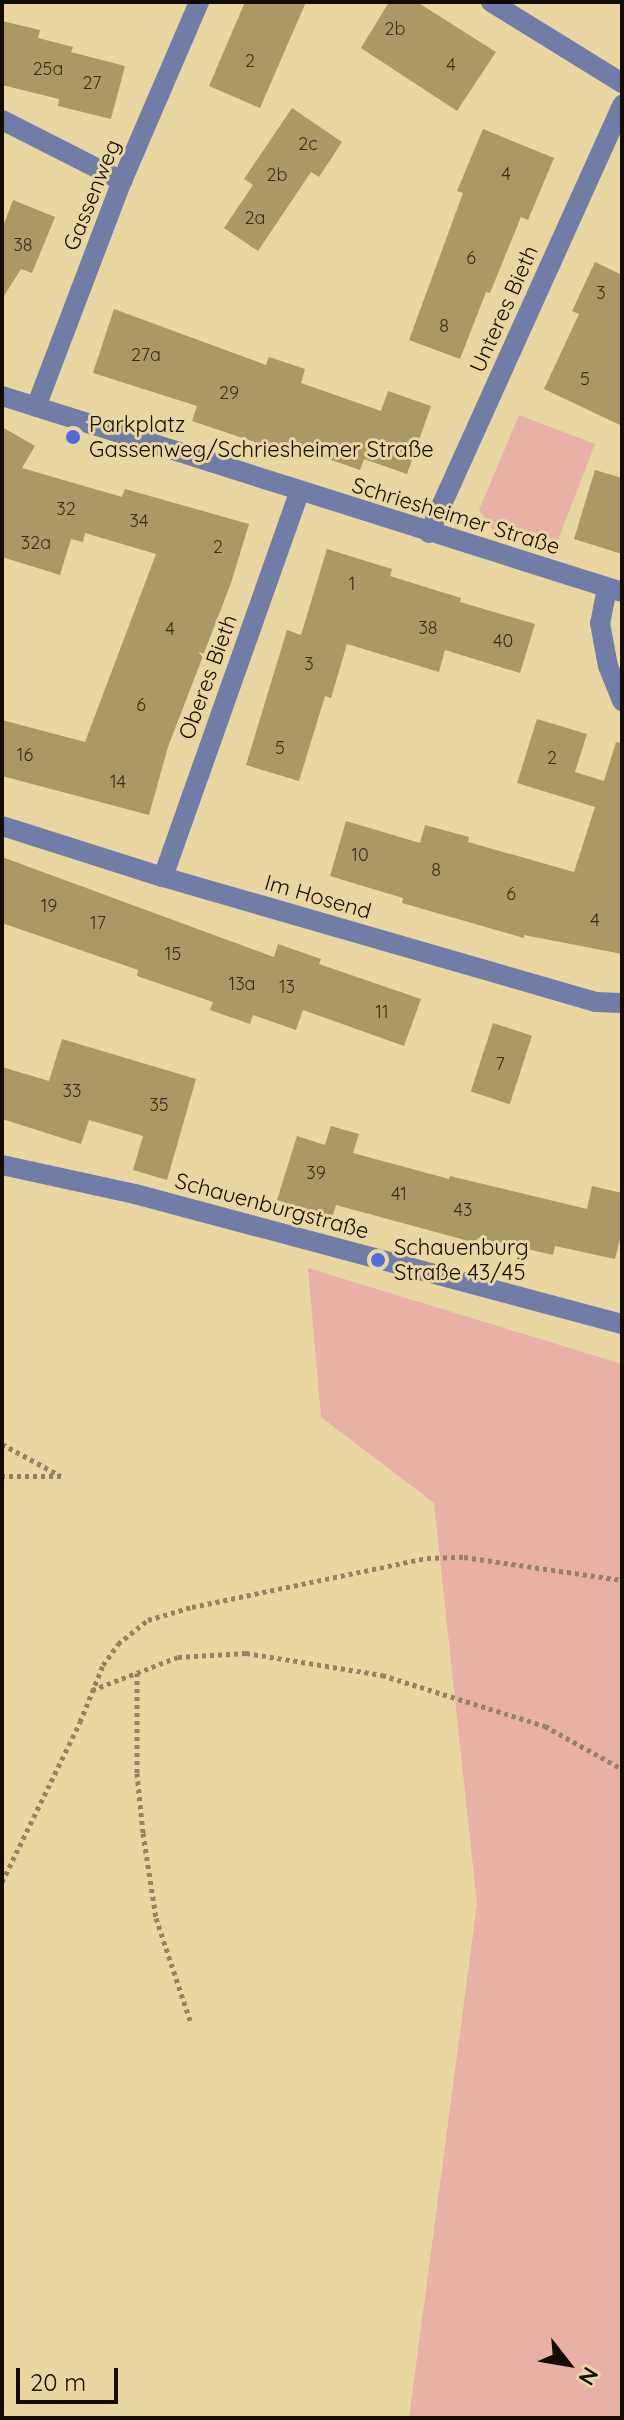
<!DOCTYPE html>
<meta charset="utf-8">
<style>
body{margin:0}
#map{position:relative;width:624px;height:2420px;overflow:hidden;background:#e9d7a2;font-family:Quicksand,sans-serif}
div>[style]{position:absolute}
.green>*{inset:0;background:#e9b1a5}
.building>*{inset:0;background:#aa9865;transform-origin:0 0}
.path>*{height:5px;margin-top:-2.5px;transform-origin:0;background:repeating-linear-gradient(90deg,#928460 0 4px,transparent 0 8px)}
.minor>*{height:20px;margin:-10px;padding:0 10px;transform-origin:10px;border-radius:10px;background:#717da7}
.dots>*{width:22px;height:22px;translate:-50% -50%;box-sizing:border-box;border:4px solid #e9d7a2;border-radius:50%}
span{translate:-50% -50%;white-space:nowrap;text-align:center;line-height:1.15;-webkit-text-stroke:6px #e9d7a2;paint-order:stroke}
.number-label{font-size:18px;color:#392f19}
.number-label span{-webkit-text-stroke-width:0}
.street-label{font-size:22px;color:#130c00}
.poi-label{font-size:22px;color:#130c00}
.left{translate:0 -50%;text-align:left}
.frame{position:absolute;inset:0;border:4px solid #130c00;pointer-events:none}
.north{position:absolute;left:528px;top:2324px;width:80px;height:80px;-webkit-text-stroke:6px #e9d7a2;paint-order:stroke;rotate:121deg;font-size:22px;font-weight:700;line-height:32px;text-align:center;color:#130c00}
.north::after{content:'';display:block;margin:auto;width:28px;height:36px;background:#130c00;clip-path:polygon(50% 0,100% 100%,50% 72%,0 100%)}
.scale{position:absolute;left:16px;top:2368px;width:102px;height:36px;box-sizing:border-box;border:4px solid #130c00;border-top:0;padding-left:10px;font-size:24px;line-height:28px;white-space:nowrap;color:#130c00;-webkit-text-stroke:6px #e9d7a2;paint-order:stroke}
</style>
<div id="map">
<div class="green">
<i style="clip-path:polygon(519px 415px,595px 444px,553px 553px,492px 529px,479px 510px)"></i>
<i style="clip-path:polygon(308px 1268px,622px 1364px,622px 2418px,409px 2418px,477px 1904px,434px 1503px,321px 1417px)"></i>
</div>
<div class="building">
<i style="clip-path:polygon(245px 2px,306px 2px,260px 108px,209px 86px)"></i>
<i style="clip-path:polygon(389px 2px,417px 2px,496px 52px,457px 111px,361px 48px)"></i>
<i style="clip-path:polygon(2px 21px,40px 30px,38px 38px,73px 47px,71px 52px,125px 66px,111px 119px,58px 106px,59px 99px,2px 85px)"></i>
<i style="clip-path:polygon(292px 108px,342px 142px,319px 177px,311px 172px,258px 251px,224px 228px,253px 185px,244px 179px)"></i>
<i style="clip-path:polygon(483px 129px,554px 158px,528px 220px,521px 217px,490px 293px,486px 292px,460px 359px,409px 340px,463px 193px,457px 191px)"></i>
<i style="clip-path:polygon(13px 200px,55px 217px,32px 273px,21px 269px,2px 299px,2px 229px)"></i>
<i style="clip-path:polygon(595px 262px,622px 275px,622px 426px,544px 389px,579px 314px,572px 311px)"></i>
<i style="clip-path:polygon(114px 309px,266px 365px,269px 357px,305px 369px,301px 383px,381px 411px,388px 391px,431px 406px,407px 474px,364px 459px,360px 470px,280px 442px,278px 450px,192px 421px,197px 406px,93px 373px)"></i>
<i style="clip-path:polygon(2px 427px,35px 446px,22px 468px,122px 497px,125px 489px,249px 524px,231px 583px,168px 747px,149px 815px,2px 776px,2px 720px,85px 742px,156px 554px,85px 533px,83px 542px,71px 539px,60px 575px,2px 557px)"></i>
<i style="clip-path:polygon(595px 470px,622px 478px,622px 554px,574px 539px)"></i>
<i style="clip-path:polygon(327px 549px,392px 569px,390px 576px,461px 598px,460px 602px,535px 624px,520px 673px,445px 650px,439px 672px,347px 644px,331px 698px,325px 696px,299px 781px,246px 765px,287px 630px,301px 635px)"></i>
<i style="clip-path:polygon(537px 719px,587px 734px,575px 772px,604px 781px,616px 742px,622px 743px,622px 954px,524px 935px,524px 938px,402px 903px,403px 898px,330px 876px,346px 821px,420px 843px,425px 825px,469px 837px,468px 842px,574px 872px,595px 807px,517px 783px)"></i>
<i style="clip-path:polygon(2px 857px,274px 957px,278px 944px,321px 959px,319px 964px,421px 999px,404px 1046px,303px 1010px,296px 1030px,253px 1015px,250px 1024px,210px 1010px,213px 1002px,137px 976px,138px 970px,2px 923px)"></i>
<i style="left:493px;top:1023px;width:41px;height:72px;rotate:18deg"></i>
<i style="clip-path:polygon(62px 1039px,196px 1079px,167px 1180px,133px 1170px,143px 1136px,89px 1120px,81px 1144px,2px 1119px,2px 1067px,49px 1081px)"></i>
<i style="clip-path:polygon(331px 1126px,359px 1134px,353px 1153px,449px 1179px,450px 1176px,587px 1209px,592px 1186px,622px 1193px,622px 1231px,615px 1259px,555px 1246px,553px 1255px,478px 1238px,476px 1243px,336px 1205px,332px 1218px,277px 1200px,297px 1136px,325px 1145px)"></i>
</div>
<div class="path">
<i style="left:2px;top:1444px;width:67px;rotate:28.5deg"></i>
<i style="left:61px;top:1476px;width:59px;rotate:180deg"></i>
<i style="left:137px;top:1673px;width:100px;rotate:90deg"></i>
<i style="left:137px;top:1773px;width:60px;rotate:84.3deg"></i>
<i style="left:143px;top:1833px;width:86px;rotate:81.3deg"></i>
<i style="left:156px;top:1918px;width:108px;rotate:71.6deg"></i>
<i style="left:92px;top:1690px;width:92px;rotate:-21deg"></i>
<i style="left:178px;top:1657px;width:68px;rotate:-3.4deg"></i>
<i style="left:246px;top:1653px;width:138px;rotate:9.2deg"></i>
<i style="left:382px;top:1675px;width:171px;rotate:17.4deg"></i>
<i style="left:545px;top:1726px;width:88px;rotate:29.2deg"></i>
<i style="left:2px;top:1882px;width:178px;rotate:-64deg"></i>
<i style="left:80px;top:1722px;width:61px;rotate:-68deg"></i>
<i style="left:103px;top:1665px;width:26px;rotate:-54deg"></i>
<i style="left:118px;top:1644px;width:38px;rotate:-39deg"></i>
<i style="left:148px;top:1620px;width:46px;rotate:-16.5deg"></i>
<i style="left:192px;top:1607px;width:240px;rotate:-11.8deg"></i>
<i style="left:427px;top:1558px;width:37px;rotate:-2deg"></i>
<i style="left:464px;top:1557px;width:160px;rotate:8.3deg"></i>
</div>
<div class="minor">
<i style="left:491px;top:2px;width:154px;rotate:31.7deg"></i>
<i style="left:2px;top:120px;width:135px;rotate:26.9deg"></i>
<i style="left:2px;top:396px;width:650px;rotate:17.54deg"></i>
<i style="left:36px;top:407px;width:242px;rotate:-69.2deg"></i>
<i style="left:122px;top:181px;width:195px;rotate:-66.7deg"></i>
<i style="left:429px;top:533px;width:470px;rotate:-65.7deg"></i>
<i style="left:607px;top:588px;width:36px;rotate:101deg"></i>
<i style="left:600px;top:623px;width:44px;rotate:79.5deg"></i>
<i style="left:608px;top:666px;width:38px;rotate:68deg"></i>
<i style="left:2px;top:826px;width:169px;rotate:17.6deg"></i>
<i style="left:163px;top:877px;width:450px;rotate:16.1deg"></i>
<i style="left:595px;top:1002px;width:27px;rotate:2deg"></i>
<i style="left:163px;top:877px;width:408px;rotate:-70.5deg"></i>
<i style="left:2px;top:1165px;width:136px;rotate:12.3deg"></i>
<i style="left:135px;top:1194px;width:504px;rotate:14.95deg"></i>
</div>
<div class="dots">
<i style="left:73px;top:437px;background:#546adf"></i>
<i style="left:378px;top:1260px;background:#546adf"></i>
</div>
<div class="number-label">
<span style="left:395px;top:29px">2b</span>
<span style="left:250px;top:61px">2</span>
<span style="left:451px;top:65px">4</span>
<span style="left:48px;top:69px">25a</span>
<span style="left:92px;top:83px">27</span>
<span style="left:308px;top:144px">2c</span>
<span style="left:506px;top:174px">4</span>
<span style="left:277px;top:175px">2b</span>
<span style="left:255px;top:218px">2a</span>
<span style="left:23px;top:245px">38</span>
<span style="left:471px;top:258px">6</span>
<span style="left:601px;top:293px">3</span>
<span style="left:444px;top:326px">8</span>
<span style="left:146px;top:355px">27a</span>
<span style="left:585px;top:379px">5</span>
<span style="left:229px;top:393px">29</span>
<span style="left:66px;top:509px">32</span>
<span style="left:139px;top:521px">34</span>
<span style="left:36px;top:543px">32a</span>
<span style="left:218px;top:547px">2</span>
<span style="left:352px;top:584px">1</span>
<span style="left:428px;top:628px">38</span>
<span style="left:170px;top:629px">4</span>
<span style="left:503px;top:641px">40</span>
<span style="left:309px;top:664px">3</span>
<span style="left:141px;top:705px">6</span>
<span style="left:280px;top:748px">5</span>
<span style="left:25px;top:755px">16</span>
<span style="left:552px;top:758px">2</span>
<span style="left:118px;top:782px">14</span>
<span style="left:360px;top:855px">10</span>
<span style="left:436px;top:870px">8</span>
<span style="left:511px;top:894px">6</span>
<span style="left:49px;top:906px">19</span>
<span style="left:595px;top:920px">4</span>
<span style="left:98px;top:923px">17</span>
<span style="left:173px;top:954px">15</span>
<span style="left:242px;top:984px">13a</span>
<span style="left:287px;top:987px">13</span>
<span style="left:382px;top:1012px">11</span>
<span style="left:500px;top:1064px">7</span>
<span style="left:72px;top:1091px">33</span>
<span style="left:159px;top:1105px">35</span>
<span style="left:316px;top:1173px">39</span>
<span style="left:399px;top:1194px">41</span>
<span style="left:463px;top:1210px">43</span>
</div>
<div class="street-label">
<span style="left:92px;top:195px;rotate:-68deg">Gassenweg</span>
<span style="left:504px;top:309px;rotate:-66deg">Unteres Bieth</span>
<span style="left:456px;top:516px;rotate:17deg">Schriesheimer Straße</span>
<span style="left:208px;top:677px;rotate:-70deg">Oberes Bieth</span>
<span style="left:318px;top:897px;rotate:16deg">Im Hosend</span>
<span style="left:272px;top:1206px;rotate:15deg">Schauenburgstraße</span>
</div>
<div class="poi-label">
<span class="left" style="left:89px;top:437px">Parkplatz<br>Gassenweg/Schriesheimer Straße</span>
<span class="left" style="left:394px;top:1260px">Schauenburg<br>Straße 43/45</span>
</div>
<div class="frame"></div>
<div class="north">N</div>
<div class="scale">20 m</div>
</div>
